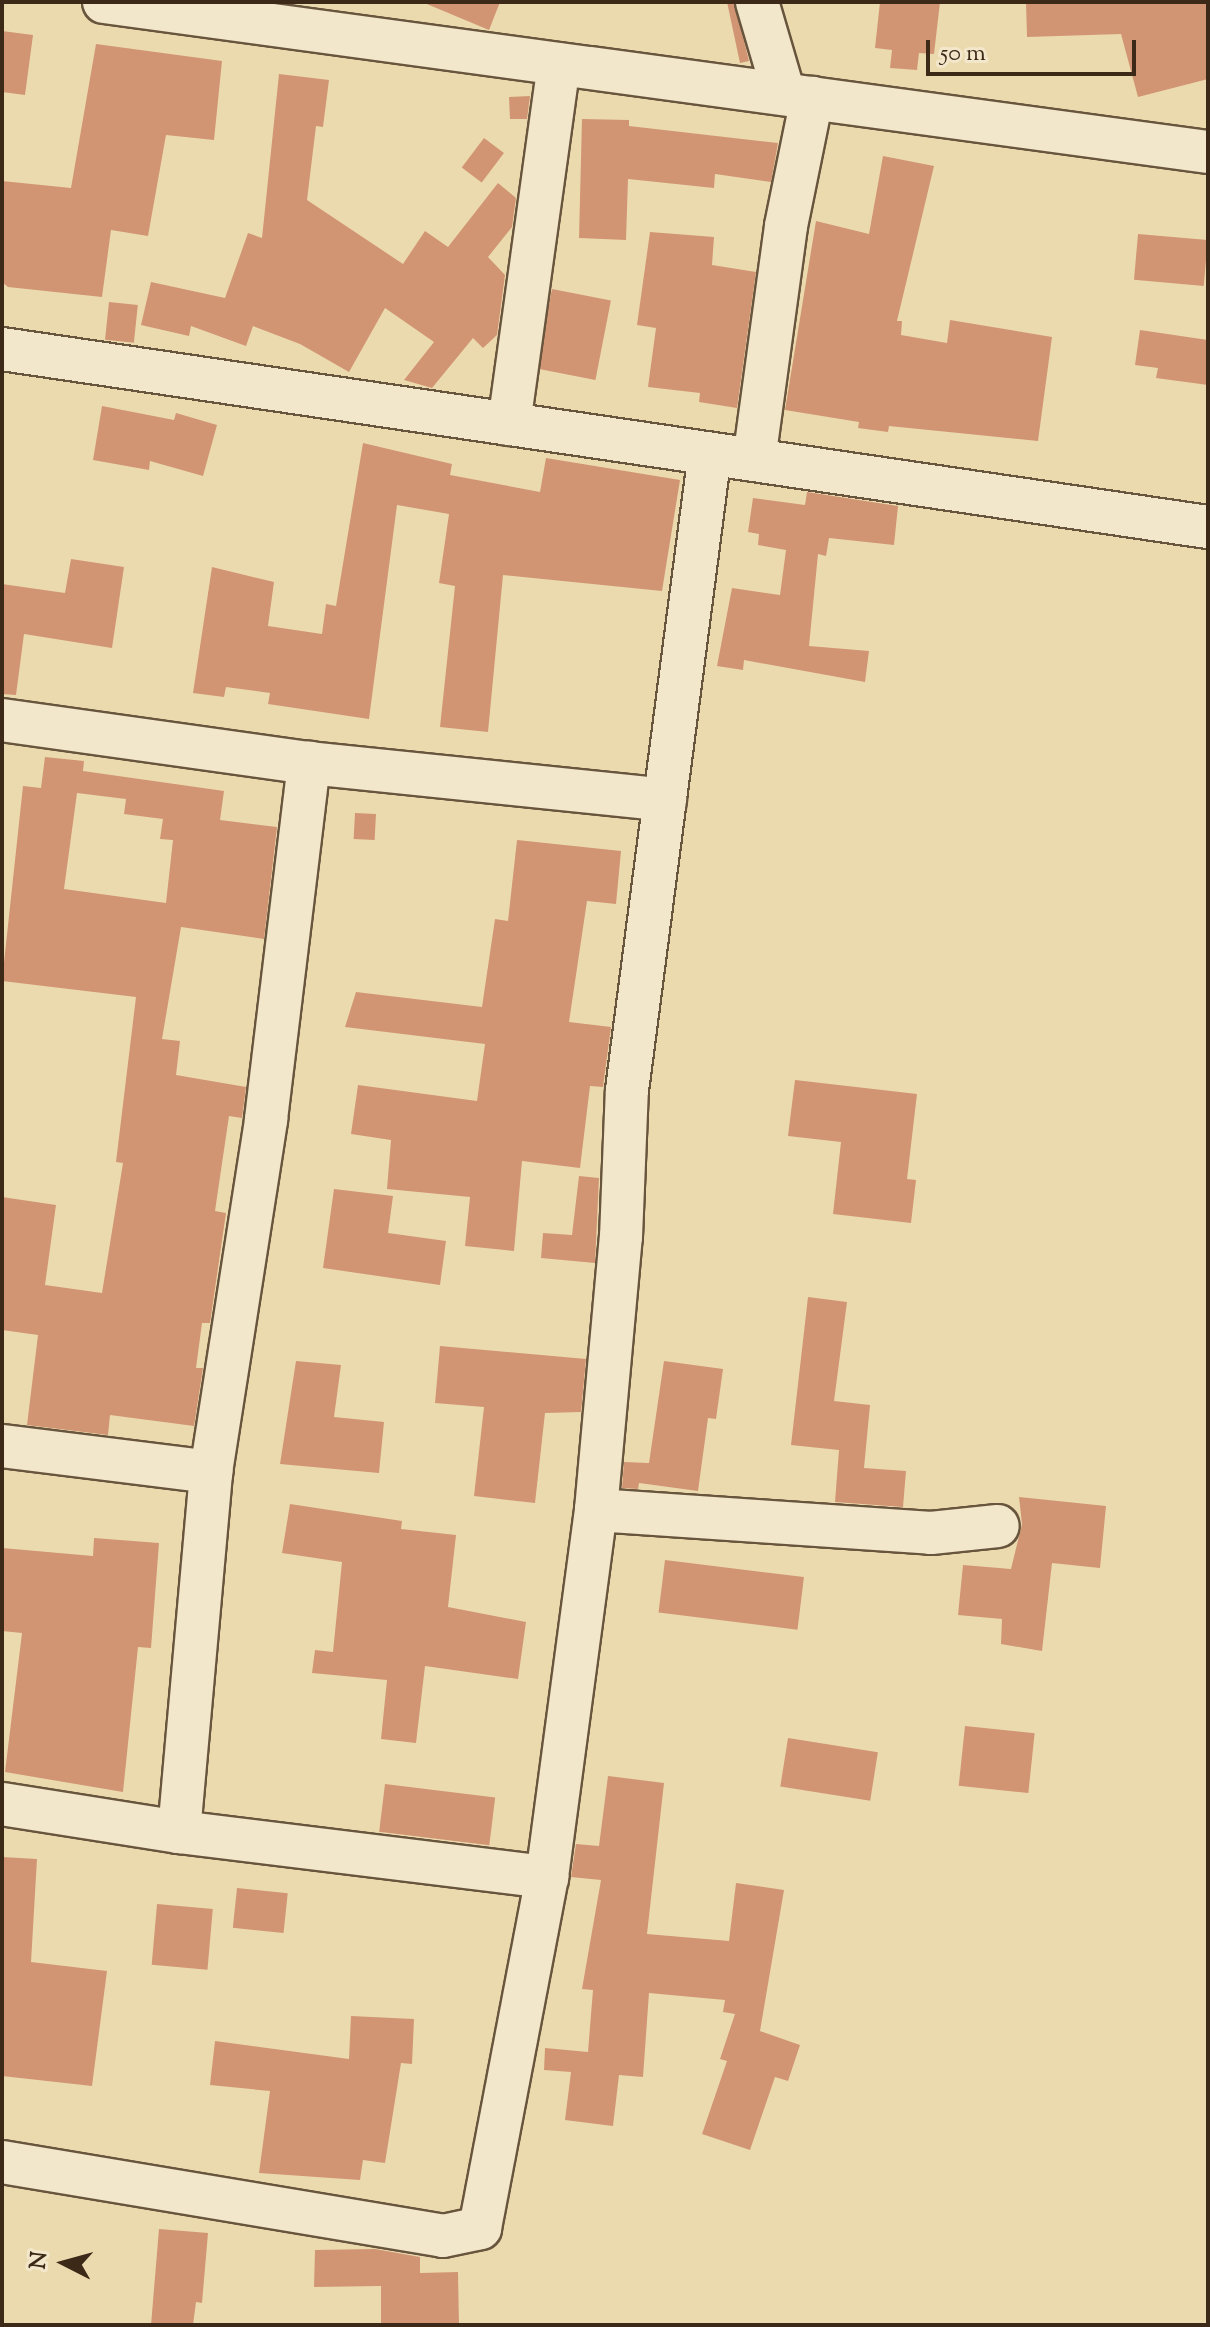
<!DOCTYPE html>
<style>
body{margin:0}
#map{position:relative;width:1210px;height:2327px;overflow:hidden;background:#ecdaaf;font-family:"Sorts Mill Goudy",serif}
div>[style]{position:absolute}
.building>*{inset:0;background:#d19573;transform-origin:0 0}
.roads{filter:drop-shadow(2px 0 #68553d) drop-shadow(-2px 0 #68553d) drop-shadow(0 2px #68553d) drop-shadow(0 -2px #68553d)}
.minor>*{height:42px;margin:-21px;padding:0 21px;transform-origin:21px;border-radius:21px;background:#f3e7cb}
span{translate:-50% -50%;white-space:nowrap;text-align:center;line-height:1.15;-webkit-text-stroke:6px #f3e7cb;paint-order:stroke}
.frame{position:absolute;inset:0;border:4px solid #3c2917;pointer-events:none}
.north{position:absolute;left:24px;top:2223px;width:80px;height:80px;-webkit-text-stroke:6px #f3e7cb;paint-order:stroke;rotate:276deg;font-size:22px;font-weight:700;line-height:32px;text-align:center;color:#3c2917}
.north::after{content:'';display:block;margin:auto;width:28px;height:36px;background:#3c2917;clip-path:polygon(50% 0,100% 100%,50% 72%,0 100%)}
.scale{position:absolute;left:926px;top:40px;width:210px;height:36px;box-sizing:border-box;border:4px solid #3c2917;border-top:0;padding-left:10px;font-size:24px;line-height:28px;white-space:nowrap;color:#3c2917;-webkit-text-stroke:6px #f3e7cb;paint-order:stroke}
</style>
<div id="map">
<div class="building">
<i style="clip-path:polygon(422px 2px,500px 2px,489px 30px)"></i>
<i style="clip-path:polygon(727px 2px,734px 2px,749px 61px,740px 63px)"></i>
<i style="clip-path:polygon(880px 2px,940px 2px,934px 54px,919px 53px,917px 70px,890px 68px,892px 50px,875px 48px)"></i>
<i style="clip-path:polygon(1026px 2px,1208px 2px,1208px 79px,1138px 97px,1121px 34px,1027px 37px)"></i>
<i style="clip-path:polygon(2px 31px,33px 35px,25px 95px,2px 92px)"></i>
<i style="clip-path:polygon(96px 44px,222px 61px,214px 140px,166px 135px,148px 236px,111px 230px,102px 297px,8px 287px,2px 282px,2px 181px,71px 188px)"></i>
<i style="clip-path:polygon(279px 74px,329px 80px,323px 127px,316px 126px,307px 200px,403px 264px,425px 231px,448px 247px,498px 183px,516px 198px,512px 227px,488px 257px,505px 275px,497px 335px,483px 348px,473px 338px,432px 388px,404px 380px,434px 342px,385px 308px,349px 372px,300px 344px,253px 326px,246px 346px,191px 326px,189px 336px,141px 325px,151px 282px,225px 298px,248px 233px,262px 238px)"></i>
<i style="clip-path:polygon(530px 96px,527px 119px,510px 119px,509px 97px)"></i>
<i style="clip-path:polygon(582px 119px,629px 120px,629px 126px,778px 143px,771px 182px,715px 174px,714px 188px,628px 179px,626px 240px,579px 238px)"></i>
<i style="left:484px;top:138px;width:25px;height:37px;rotate:37deg"></i>
<i style="clip-path:polygon(883px 156px,934px 166px,897px 321px,902px 321px,901px 335px,947px 343px,950px 320px,1052px 337px,1038px 441px,889px 426px,888px 432px,858px 428px,859px 422px,785px 410px,816px 221px,869px 234px)"></i>
<i style="clip-path:polygon(650px 232px,714px 237px,712px 265px,756px 272px,737px 408px,699px 402px,700px 393px,648px 387px,656px 328px,637px 325px)"></i>
<i style="left:1138px;top:234px;width:70px;height:46px;rotate:5deg"></i>
<i style="left:552px;top:289px;width:60px;height:81px;rotate:11deg"></i>
<i style="left:109px;top:302px;width:29px;height:38px;rotate:6deg"></i>
<i style="clip-path:polygon(1140px 330px,1208px 340px,1208px 385px,1156px 378px,1158px 368px,1135px 365px)"></i>
<i style="clip-path:polygon(102px 406px,174px 420px,176px 413px,217px 425px,203px 476px,150px 461px,149px 470px,93px 460px)"></i>
<i style="clip-path:polygon(363px 443px,452px 464px,450px 475px,540px 492px,546px 458px,680px 480px,662px 591px,503px 575px,488px 732px,440px 727px,455px 586px,439px 583px,449px 514px,397px 505px,369px 719px,268px 704px,270px 693px,226px 687px,224px 697px,193px 693px,212px 567px,274px 582px,268px 626px,322px 634px,326px 604px,336px 606px)"></i>
<i style="clip-path:polygon(807px 492px,898px 506px,894px 545px,829px 538px,826px 556px,818px 554px,809px 646px,869px 651px,865px 682px,744px 660px,743px 670px,717px 666px,732px 588px,780px 595px,786px 550px,758px 545px,759px 534px,748px 532px,753px 498px,805px 505px)"></i>
<i style="clip-path:polygon(71px 559px,124px 567px,112px 648px,24px 634px,16px 695px,2px 694px,2px 584px,65px 593px)"></i>
<i style="clip-path:polygon(evenodd,45px 757px,84px 761px,83px 771px,224px 791px,220px 820px,277px 827px,264px 939px,181px 927px,162px 1039px,180px 1041px,176px 1075px,246px 1087px,242px 1118px,229px 1116px,215px 1211px,226px 1213px,210px 1323px,202px 1323px,196px 1368px,203px 1368px,194px 1426px,110px 1415px,108px 1435px,27px 1425px,38px 1335px,2px 1330px,2px 1197px,56px 1205px,45px 1285px,102px 1293px,123px 1163px,116px 1162px,136px 997px,2px 981px,23px 786px,41px 788px,45px 757px,77px 793px,126px 799px,124px 814px,163px 819px,160px 839px,173px 840px,166px 903px,64px 889px,77px 793px)"></i>
<i style="left:355px;top:813px;width:21px;height:26px;rotate:3deg"></i>
<i style="clip-path:polygon(517px 840px,621px 851px,616px 904px,587px 901px,569px 1022px,611px 1027px,603px 1087px,590px 1086px,580px 1168px,522px 1161px,514px 1251px,465px 1246px,470px 1197px,387px 1189px,391px 1140px,351px 1134px,358px 1085px,477px 1101px,485px 1044px,345px 1027px,356px 992px,482px 1007px,495px 919px,508px 921px)"></i>
<i style="clip-path:polygon(795px 1080px,917px 1094px,907px 1179px,916px 1180px,911px 1223px,833px 1214px,841px 1142px,788px 1136px)"></i>
<i style="clip-path:polygon(579px 1176px,599px 1178px,595px 1263px,541px 1258px,543px 1233px,572px 1235px)"></i>
<i style="clip-path:polygon(334px 1189px,393px 1196px,388px 1233px,446px 1241px,440px 1285px,323px 1268px)"></i>
<i style="clip-path:polygon(808px 1297px,847px 1302px,834px 1401px,870px 1405px,864px 1468px,906px 1471px,903px 1507px,835px 1502px,839px 1450px,791px 1445px)"></i>
<i style="clip-path:polygon(440px 1346px,586px 1359px,581px 1412px,545px 1413px,535px 1503px,474px 1496px,484px 1407px,435px 1403px)"></i>
<i style="clip-path:polygon(296px 1361px,341px 1365px,334px 1417px,384px 1422px,379px 1473px,280px 1464px)"></i>
<i style="clip-path:polygon(664px 1361px,723px 1369px,716px 1419px,708px 1418px,698px 1491px,639px 1483px,638px 1489px,622px 1488px,624px 1462px,649px 1463px)"></i>
<i style="clip-path:polygon(1019px 1497px,1106px 1506px,1100px 1568px,1052px 1563px,1042px 1651px,1001px 1644px,1002px 1619px,958px 1615px,963px 1565px,1011px 1569px,1022px 1524px)"></i>
<i style="clip-path:polygon(290px 1504px,402px 1521px,401px 1529px,456px 1535px,448px 1607px,526px 1622px,518px 1679px,425px 1666px,416px 1743px,381px 1739px,387px 1680px,312px 1673px,315px 1650px,333px 1652px,342px 1562px,282px 1553px)"></i>
<i style="clip-path:polygon(94px 1538px,159px 1543px,151px 1648px,138px 1647px,123px 1792px,5px 1772px,22px 1633px,2px 1631px,2px 1548px,93px 1556px)"></i>
<i style="left:665px;top:1560px;width:140px;height:53px;rotate:7deg"></i>
<i style="left:965px;top:1726px;width:70px;height:60px;rotate:6deg"></i>
<i style="left:788px;top:1738px;width:91px;height:49px;rotate:9deg"></i>
<i style="clip-path:polygon(608px 1776px,664px 1783px,647px 1934px,729px 1941px,736px 1883px,784px 1890px,760px 2031px,800px 2045px,788px 2081px,775px 2077px,750px 2150px,702px 2134px,727px 2061px,720px 2059px,735px 2014px,723px 2012px,725px 2000px,649px 1993px,643px 2077px,619px 2075px,613px 2126px,565px 2120px,571px 2072px,544px 2070px,545px 2048px,588px 2052px,593px 1990px,582px 1989px,601px 1880px,571px 1877px,576px 1844px,599px 1846px)"></i>
<i style="left:385px;top:1784px;width:111px;height:48px;rotate:7deg"></i>
<i style="clip-path:polygon(2px 1857px,37px 1859px,31px 1962px,107px 1971px,92px 2086px,2px 2076px)"></i>
<i style="left:237px;top:1888px;width:51px;height:40px;rotate:6deg"></i>
<i style="left:157px;top:1904px;width:56px;height:61px;rotate:5deg"></i>
<i style="clip-path:polygon(351px 2016px,414px 2019px,412px 2064px,401px 2063px,385px 2163px,363px 2160px,360px 2180px,259px 2173px,270px 2091px,210px 2085px,215px 2041px,349px 2059px)"></i>
<i style="clip-path:polygon(159px 2229px,208px 2233px,202px 2303px,196px 2302px,193px 2325px,151px 2325px)"></i>
<i style="clip-path:polygon(375px 2249px,420px 2257px,420px 2273px,458px 2272px,459px 2325px,381px 2325px,381px 2286px,314px 2287px,315px 2250px)"></i>
</div>
<div class="roads">
<div class="minor">
<i style="left:104px;top:2px;width:1114px;rotate:7.74deg"></i>
<i style="left:757px;top:2px;width:96px;rotate:73.6deg"></i>
<i style="left:2px;top:349px;width:1219px;rotate:8.4deg"></i>
<i style="left:509px;top:424px;width:363px;rotate:-82.1deg"></i>
<i style="left:754px;top:460px;width:236px;rotate:-82.2deg"></i>
<i style="left:786px;top:226px;width:131px;rotate:-78.5deg"></i>
<i style="left:2px;top:720px;width:310px;rotate:8deg"></i>
<i style="left:309px;top:763px;width:358px;rotate:5.9deg"></i>
<i style="left:2px;top:1446px;width:211px;rotate:7.1deg"></i>
<i style="left:596px;top:1510px;width:336px;rotate:3.9deg"></i>
<i style="left:931px;top:1533px;width:67px;rotate:-6deg"></i>
<i style="left:2px;top:1804px;width:179px;rotate:9deg"></i>
<i style="left:179px;top:1832px;width:371px;rotate:7deg"></i>
<i style="left:179px;top:1832px;width:361px;rotate:-84.9deg"></i>
<i style="left:211px;top:1472px;width:357px;rotate:-81.1deg"></i>
<i style="left:266px;top:1119px;width:359px;rotate:-83.1deg"></i>
<i style="left:2px;top:2162px;width:447px;rotate:9.5deg"></i>
<i style="left:443px;top:2236px;width:38px;rotate:-12deg"></i>
<i style="left:480px;top:2228px;width:357px;rotate:-79.2deg"></i>
<i style="left:547px;top:1877px;width:370px;rotate:-82.4deg"></i>
<i style="left:596px;top:1510px;width:274px;rotate:-84.8deg"></i>
<i style="left:621px;top:1237px;width:147px;rotate:-87.7deg"></i>
<i style="left:627px;top:1090px;width:642px;rotate:-82.58deg"></i>
</div>
</div>
<div class="frame"></div>
<div class="north">N</div>
<div class="scale">50 m</div>
</div>
